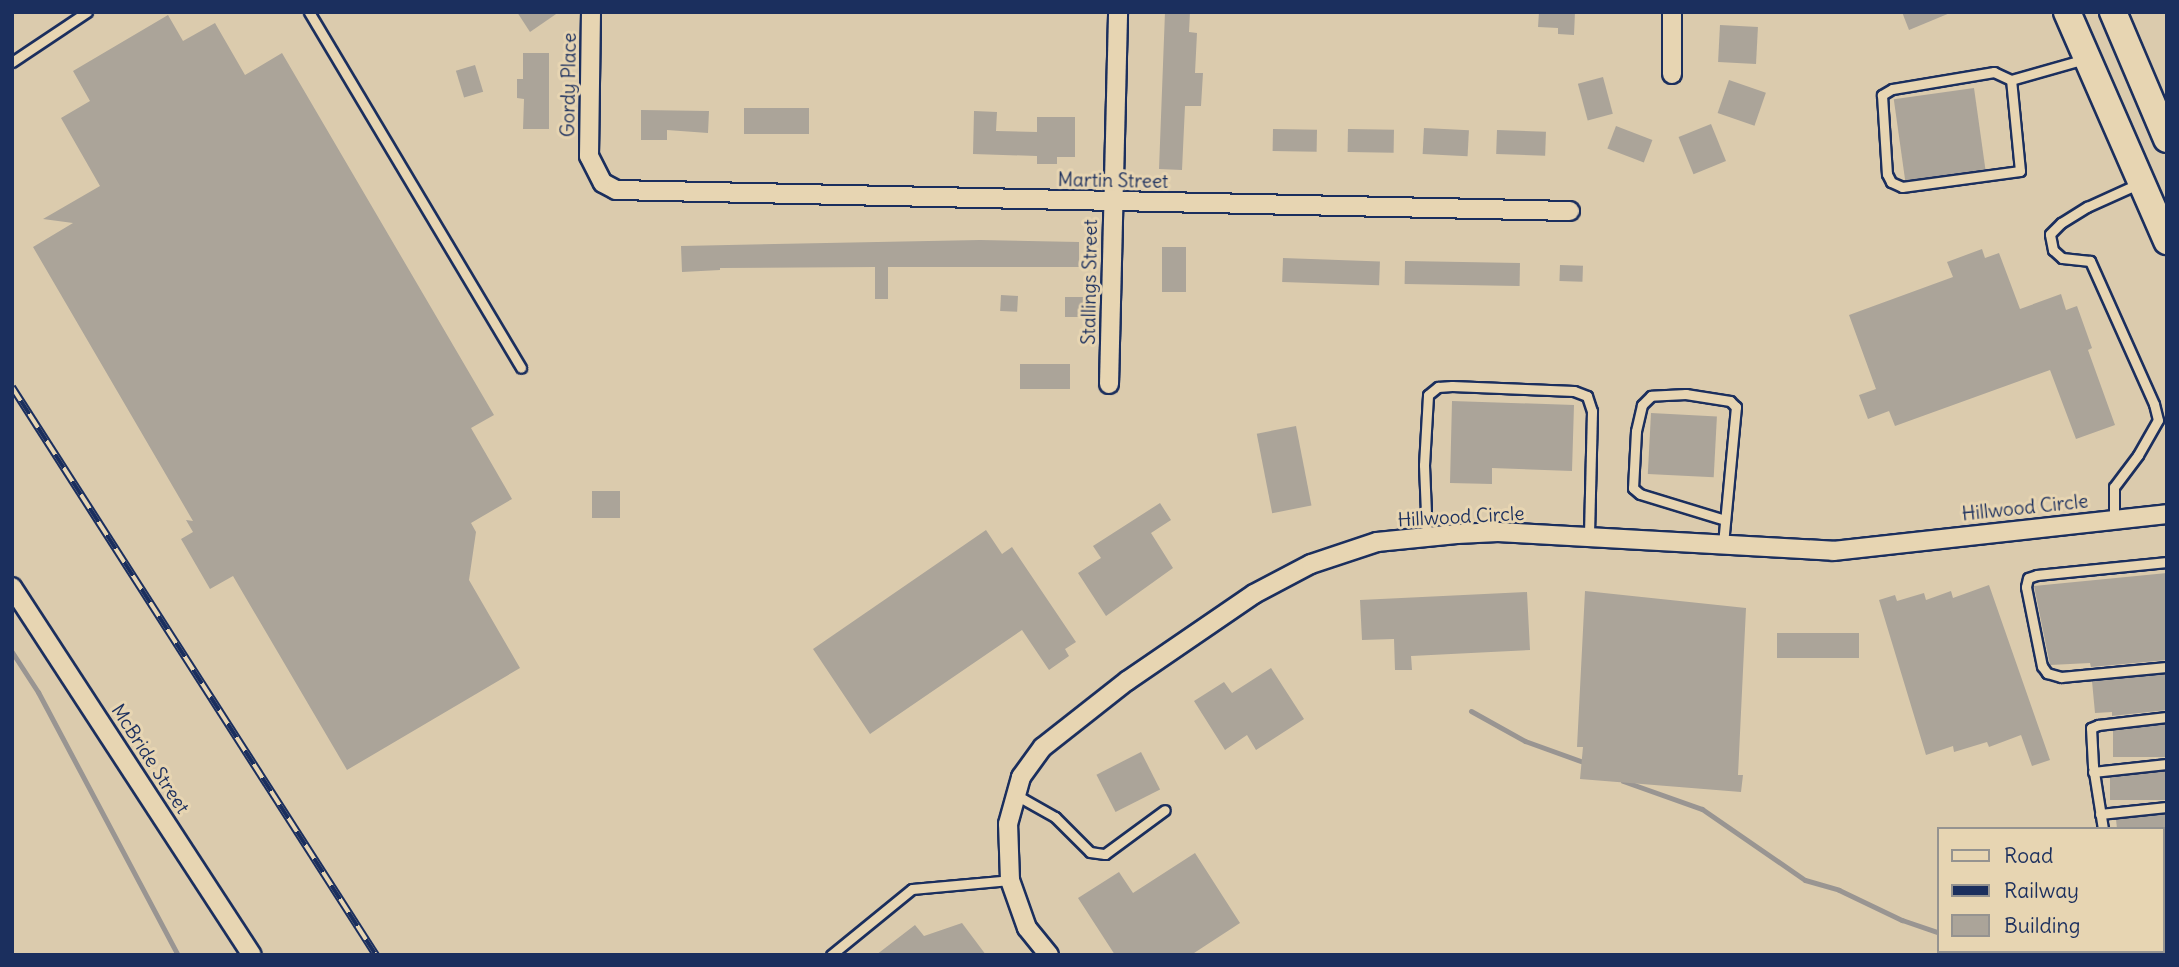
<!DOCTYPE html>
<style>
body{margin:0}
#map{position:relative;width:2179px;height:967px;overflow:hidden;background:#dbcbad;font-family:Delius,sans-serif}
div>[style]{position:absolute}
.stream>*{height:5px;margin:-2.5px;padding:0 2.5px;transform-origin:2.5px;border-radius:2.5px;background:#999592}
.building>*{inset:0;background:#aba499;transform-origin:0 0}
.roads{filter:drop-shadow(2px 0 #1b2f5e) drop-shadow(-2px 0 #1b2f5e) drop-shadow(0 2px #1b2f5e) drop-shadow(0 -2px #1b2f5e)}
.lane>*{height:9px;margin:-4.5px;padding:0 4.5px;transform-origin:4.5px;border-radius:4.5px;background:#e7d5b2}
.street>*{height:18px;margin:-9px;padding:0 9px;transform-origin:9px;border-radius:9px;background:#e7d5b2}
.primary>*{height:26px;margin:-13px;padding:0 13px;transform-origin:13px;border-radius:13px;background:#e7d5b2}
.rail>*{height:8px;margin-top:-4px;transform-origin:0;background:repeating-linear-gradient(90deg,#e7d5b2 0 16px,#1b2f5e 0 32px);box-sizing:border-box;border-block:2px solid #1b2f5e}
span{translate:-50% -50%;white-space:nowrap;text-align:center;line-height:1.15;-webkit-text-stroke:6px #e7d5b2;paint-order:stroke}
.street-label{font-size:19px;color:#1b2f5e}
.frame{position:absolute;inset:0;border:14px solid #1b2f5e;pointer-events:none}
.legend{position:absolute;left:1937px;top:827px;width:228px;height:126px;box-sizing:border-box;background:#e7d5b2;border:2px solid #959390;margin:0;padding:9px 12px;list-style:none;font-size:21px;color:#1b2f5e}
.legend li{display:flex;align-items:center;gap:14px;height:35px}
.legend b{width:35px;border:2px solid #959390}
</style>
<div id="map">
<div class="stream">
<i style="left:12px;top:652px;width:48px;rotate:57deg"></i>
<i style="left:38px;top:692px;width:298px;rotate:62deg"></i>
<i style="left:1471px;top:711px;width:62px;rotate:29.1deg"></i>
<i style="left:1525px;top:741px;width:65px;rotate:19.8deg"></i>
<i style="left:1623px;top:781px;width:84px;rotate:19.5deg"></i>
<i style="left:1702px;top:809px;width:125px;rotate:34.6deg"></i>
<i style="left:1805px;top:880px;width:35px;rotate:16deg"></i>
<i style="left:1839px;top:890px;width:70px;rotate:25.5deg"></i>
<i style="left:1902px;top:920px;width:39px;rotate:19deg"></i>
<i style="left:1994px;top:951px;width:11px;rotate:22deg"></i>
</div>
<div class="building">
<i style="clip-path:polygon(517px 12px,559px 12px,530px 32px)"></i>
<i style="clip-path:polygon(1165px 12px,1190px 12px,1189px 32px,1197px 33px,1195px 73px,1203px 73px,1201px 106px,1185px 106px,1182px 170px,1159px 169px)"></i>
<i style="clip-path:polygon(1539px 12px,1575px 12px,1574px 35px,1558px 34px,1558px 28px,1538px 27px)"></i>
<i style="clip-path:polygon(1902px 12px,1950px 12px,1950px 13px,1909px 30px)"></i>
<i style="clip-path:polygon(168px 15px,183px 41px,215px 23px,245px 75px,282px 53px,494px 415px,471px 428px,512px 499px,471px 523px,476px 532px,469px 580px,520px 668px,347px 770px,233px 576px,210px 589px,181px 539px,193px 532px,186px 520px,193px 521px,33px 247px,73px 223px,43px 219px,100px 186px,61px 118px,90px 101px,73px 71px)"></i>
<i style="left:1720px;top:25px;width:38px;height:37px;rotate:3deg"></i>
<i style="clip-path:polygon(523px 53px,549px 53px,549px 129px,523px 129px,524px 99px,517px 98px,517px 79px,523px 79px)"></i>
<i style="left:475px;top:65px;width:28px;height:20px;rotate:73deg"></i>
<i style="left:1603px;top:77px;width:38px;height:26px;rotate:75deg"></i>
<i style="left:1729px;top:80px;width:39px;height:35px;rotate:19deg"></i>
<i style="left:1974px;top:88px;width:82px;height:81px;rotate:82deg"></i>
<i style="left:744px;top:108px;width:65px;height:26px"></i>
<i style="clip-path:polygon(641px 110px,709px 111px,708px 133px,667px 130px,667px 140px,641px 140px)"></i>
<i style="clip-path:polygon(974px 111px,997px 112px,996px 131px,1037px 132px,1037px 117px,1075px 117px,1075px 157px,1057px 157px,1057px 164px,1037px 164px,1037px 156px,973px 154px)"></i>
<i style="left:1711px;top:124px;width:40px;height:35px;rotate:68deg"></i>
<i style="left:1616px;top:126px;width:39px;height:24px;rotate:21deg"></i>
<i style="left:1424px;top:128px;width:45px;height:26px;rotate:3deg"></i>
<i style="left:1273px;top:129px;width:44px;height:22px;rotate:1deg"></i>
<i style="left:1348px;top:129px;width:46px;height:23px;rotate:1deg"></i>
<i style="left:1497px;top:130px;width:49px;height:24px;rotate:2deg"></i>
<i style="clip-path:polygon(980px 240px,1079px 242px,1079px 267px,888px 267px,888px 299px,875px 299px,875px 267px,720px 268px,720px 270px,682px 272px,681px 246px)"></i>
<i style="left:1162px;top:247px;width:24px;height:45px"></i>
<i style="clip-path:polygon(1982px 249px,1985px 258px,1999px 253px,2020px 309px,2061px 294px,2066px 310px,2077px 306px,2092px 348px,2088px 350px,2115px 425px,2076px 439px,2050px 370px,1895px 426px,1889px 411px,1868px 419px,1859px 395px,1876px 389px,1849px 315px,1953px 277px,1947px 262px)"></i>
<i style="left:1283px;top:258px;width:97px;height:24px;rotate:2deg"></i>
<i style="left:1405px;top:261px;width:115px;height:23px;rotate:1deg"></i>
<i style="left:1560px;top:265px;width:23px;height:16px;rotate:2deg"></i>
<i style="left:1001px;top:295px;width:17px;height:16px;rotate:3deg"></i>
<i style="left:1087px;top:297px;width:20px;height:22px;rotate:90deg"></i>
<i style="left:1020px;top:364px;width:50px;height:25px"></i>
<i style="clip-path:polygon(1452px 401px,1574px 405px,1572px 471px,1492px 468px,1492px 484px,1450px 483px)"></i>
<i style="left:1651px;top:413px;width:66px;height:61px;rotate:3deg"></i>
<i style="left:1296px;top:426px;width:81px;height:40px;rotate:79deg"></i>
<i style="left:620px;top:491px;width:27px;height:28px;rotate:90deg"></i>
<i style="clip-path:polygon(1160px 503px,1171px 520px,1151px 533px,1173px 568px,1106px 616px,1078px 573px,1101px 558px,1093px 546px)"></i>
<i style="clip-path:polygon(986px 530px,1002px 554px,1012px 547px,1076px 642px,1065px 649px,1069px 656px,1049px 670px,1022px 630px,870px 734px,813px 649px)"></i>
<i style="clip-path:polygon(2167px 573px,2167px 660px,2091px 667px,2090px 663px,2050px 665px,2034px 586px)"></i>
<i style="clip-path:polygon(1989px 585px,2050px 760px,2032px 766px,2021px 735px,1989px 747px,1987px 742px,1954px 752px,1953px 746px,1926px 755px,1879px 600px,1895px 595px,1897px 601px,1924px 593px,1926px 600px,1951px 591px,1953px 598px)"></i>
<i style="clip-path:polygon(1585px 591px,1746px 608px,1738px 775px,1743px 775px,1741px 792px,1580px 779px,1583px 747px,1577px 747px)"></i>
<i style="clip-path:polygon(1527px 592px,1530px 650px,1411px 656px,1412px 670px,1395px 670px,1394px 639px,1362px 640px,1360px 600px)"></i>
<i style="left:1859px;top:633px;width:25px;height:82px;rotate:90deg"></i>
<i style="clip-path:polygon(1271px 668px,1304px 719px,1256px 750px,1247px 735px,1225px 750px,1194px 701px,1224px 682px,1232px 693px)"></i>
<i style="clip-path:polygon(2167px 674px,2167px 710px,2112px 716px,2112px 712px,2095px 713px,2092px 681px)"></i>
<i style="left:2167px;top:724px;width:33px;height:54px;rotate:90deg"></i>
<i style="left:1141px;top:752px;width:42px;height:50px;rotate:63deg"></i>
<i style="left:2167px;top:771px;width:29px;height:57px;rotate:90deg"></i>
<i style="clip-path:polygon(2167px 814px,2167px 829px,2117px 829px,2116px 819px)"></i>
<i style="clip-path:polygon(1195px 853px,1240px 923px,1191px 955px,1115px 955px,1078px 898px,1119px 872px,1133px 893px)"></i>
<i style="clip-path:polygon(962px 923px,986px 955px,876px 955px,915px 925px,924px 936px)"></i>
</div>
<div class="roads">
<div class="lane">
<i style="left:309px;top:12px;width:414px;rotate:59.2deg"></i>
<i style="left:12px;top:62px;width:90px;rotate:-33.7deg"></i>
<i style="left:2011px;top:80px;width:19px;rotate:-155deg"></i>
<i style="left:1994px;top:72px;width:103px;rotate:170.5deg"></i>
<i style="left:1892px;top:89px;width:12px;rotate:149deg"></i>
<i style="left:1882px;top:95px;width:79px;rotate:86.4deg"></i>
<i style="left:1887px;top:174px;width:9px;rotate:63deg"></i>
<i style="left:1891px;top:182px;width:12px;rotate:24deg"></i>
<i style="left:1902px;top:187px;width:119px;rotate:-7.7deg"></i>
<i style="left:2020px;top:171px;width:91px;rotate:-95.6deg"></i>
<i style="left:2011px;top:80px;width:77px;rotate:-15.8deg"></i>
<i style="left:2114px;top:519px;width:32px;rotate:-90deg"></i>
<i style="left:2114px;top:487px;width:40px;rotate:-53deg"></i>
<i style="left:2138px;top:455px;width:40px;rotate:-60.3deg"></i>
<i style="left:2158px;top:420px;width:16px;rotate:-104deg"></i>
<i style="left:2154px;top:404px;width:157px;rotate:-114.1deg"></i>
<i style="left:2090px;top:261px;width:28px;rotate:-174deg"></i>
<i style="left:2062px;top:258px;width:12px;rotate:-138deg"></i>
<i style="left:2053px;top:250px;width:16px;rotate:-101deg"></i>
<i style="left:2050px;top:234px;width:16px;rotate:-45deg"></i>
<i style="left:2061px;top:223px;width:31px;rotate:-32deg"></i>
<i style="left:2087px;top:207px;width:58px;rotate:-24.4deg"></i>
<i style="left:1427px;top:537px;width:72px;rotate:-92.4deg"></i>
<i style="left:1424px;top:465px;width:70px;rotate:-86.7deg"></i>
<i style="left:1428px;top:395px;width:13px;rotate:-39deg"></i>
<i style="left:1438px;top:387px;width:14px;rotate:-4deg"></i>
<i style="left:1452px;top:386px;width:122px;rotate:2.3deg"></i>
<i style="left:1574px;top:391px;width:14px;rotate:21deg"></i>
<i style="left:1587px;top:396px;width:16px;rotate:72deg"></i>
<i style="left:1592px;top:411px;width:126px;rotate:91.4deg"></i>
<i style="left:1723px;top:544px;width:138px;rotate:-84.6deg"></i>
<i style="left:1736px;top:407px;width:8px;rotate:-135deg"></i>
<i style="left:1730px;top:401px;width:45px;rotate:-171deg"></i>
<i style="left:1686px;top:394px;width:35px;rotate:177deg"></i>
<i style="left:1651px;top:396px;width:13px;rotate:135deg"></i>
<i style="left:1642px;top:405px;width:27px;rotate:103deg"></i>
<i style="left:1636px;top:431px;width:57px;rotate:93deg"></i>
<i style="left:1633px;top:488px;width:9px;rotate:41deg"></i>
<i style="left:1640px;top:494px;width:89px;rotate:17deg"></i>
<i style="left:2167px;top:562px;width:131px;rotate:174.3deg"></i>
<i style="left:2037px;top:575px;width:9px;rotate:162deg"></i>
<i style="left:2028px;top:578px;width:9px;rotate:103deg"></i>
<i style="left:2026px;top:587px;width:81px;rotate:78.6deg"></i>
<i style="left:2042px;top:666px;width:9px;rotate:54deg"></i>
<i style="left:2047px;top:673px;width:15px;rotate:16deg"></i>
<i style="left:2061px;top:677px;width:106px;rotate:-5.4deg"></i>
<i style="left:2093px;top:772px;width:74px;rotate:-6.2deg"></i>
<i style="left:1016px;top:795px;width:45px;rotate:29.4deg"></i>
<i style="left:1055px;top:817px;width:49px;rotate:45deg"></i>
<i style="left:1090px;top:852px;width:15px;rotate:8deg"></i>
<i style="left:1105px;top:854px;width:74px;rotate:-36.3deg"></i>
<i style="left:2100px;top:814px;width:67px;rotate:-6deg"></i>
<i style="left:2103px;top:829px;width:64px;rotate:-99deg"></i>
<i style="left:2093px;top:766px;width:38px;rotate:-93deg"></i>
<i style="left:2091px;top:728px;width:8px;rotate:-23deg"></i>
<i style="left:2098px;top:725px;width:69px;rotate:-6.6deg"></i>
<i style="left:2163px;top:852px;width:4px"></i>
<i style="left:2163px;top:908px;width:4px;rotate:14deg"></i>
<i style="left:831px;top:955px;width:104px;rotate:-39.2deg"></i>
<i style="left:912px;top:889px;width:98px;rotate:-5.2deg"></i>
</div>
<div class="street">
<i style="left:591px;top:12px;width:144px;rotate:90.8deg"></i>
<i style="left:589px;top:156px;width:30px;rotate:63deg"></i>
<i style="left:603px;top:183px;width:15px;rotate:28deg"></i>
<i style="left:616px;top:190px;width:954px;rotate:1.26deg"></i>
<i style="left:1672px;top:74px;width:62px;rotate:-90deg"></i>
<i style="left:1109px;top:384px;width:372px;rotate:-88.6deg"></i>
<i style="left:12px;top:587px;width:439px;rotate:56.9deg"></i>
<i style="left:1049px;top:955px;width:35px;rotate:-129deg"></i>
<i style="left:1027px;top:928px;width:51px;rotate:-109.5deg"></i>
<i style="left:1010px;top:880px;width:56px;rotate:-92deg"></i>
<i style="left:1008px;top:824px;width:49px;rotate:-74.5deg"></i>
<i style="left:1021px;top:777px;width:37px;rotate:-54deg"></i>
<i style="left:1043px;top:747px;width:107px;rotate:-38.2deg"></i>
<i style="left:1127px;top:681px;width:154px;rotate:-34.4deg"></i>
<i style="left:1254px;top:594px;width:64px;rotate:-27.8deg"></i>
<i style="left:1311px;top:564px;width:70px;rotate:-18.4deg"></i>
<i style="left:1377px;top:542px;width:80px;rotate:-5.7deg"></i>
<i style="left:1457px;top:534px;width:41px;rotate:-2.8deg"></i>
<i style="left:1498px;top:532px;width:336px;rotate:3.2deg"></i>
<i style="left:1833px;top:551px;width:336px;rotate:-6.3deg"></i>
</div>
<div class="primary">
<i style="left:2067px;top:12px;width:250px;rotate:66.4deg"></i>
<i style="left:2113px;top:12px;width:138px;rotate:67deg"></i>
</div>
</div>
<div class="rail">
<i style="left:12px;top:387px;width:675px;rotate:57.35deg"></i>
</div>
<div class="street-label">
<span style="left:569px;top:85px;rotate:-89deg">Gordy Place</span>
<span style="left:1113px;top:181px;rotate:1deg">Martin Street</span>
<span style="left:1090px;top:282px;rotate:-89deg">Stallings Street</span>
<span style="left:2025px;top:508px;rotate:-6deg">Hillwood Circle</span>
<span style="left:1461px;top:517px;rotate:-3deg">Hillwood Circle</span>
<span style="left:150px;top:759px;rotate:57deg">McBride Street</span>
</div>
<div class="frame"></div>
<ul class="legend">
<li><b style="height:9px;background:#e7d5b2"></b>Road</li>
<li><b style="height:9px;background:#1b2f5e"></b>Railway</li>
<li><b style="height:19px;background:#aba499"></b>Building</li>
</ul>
</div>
